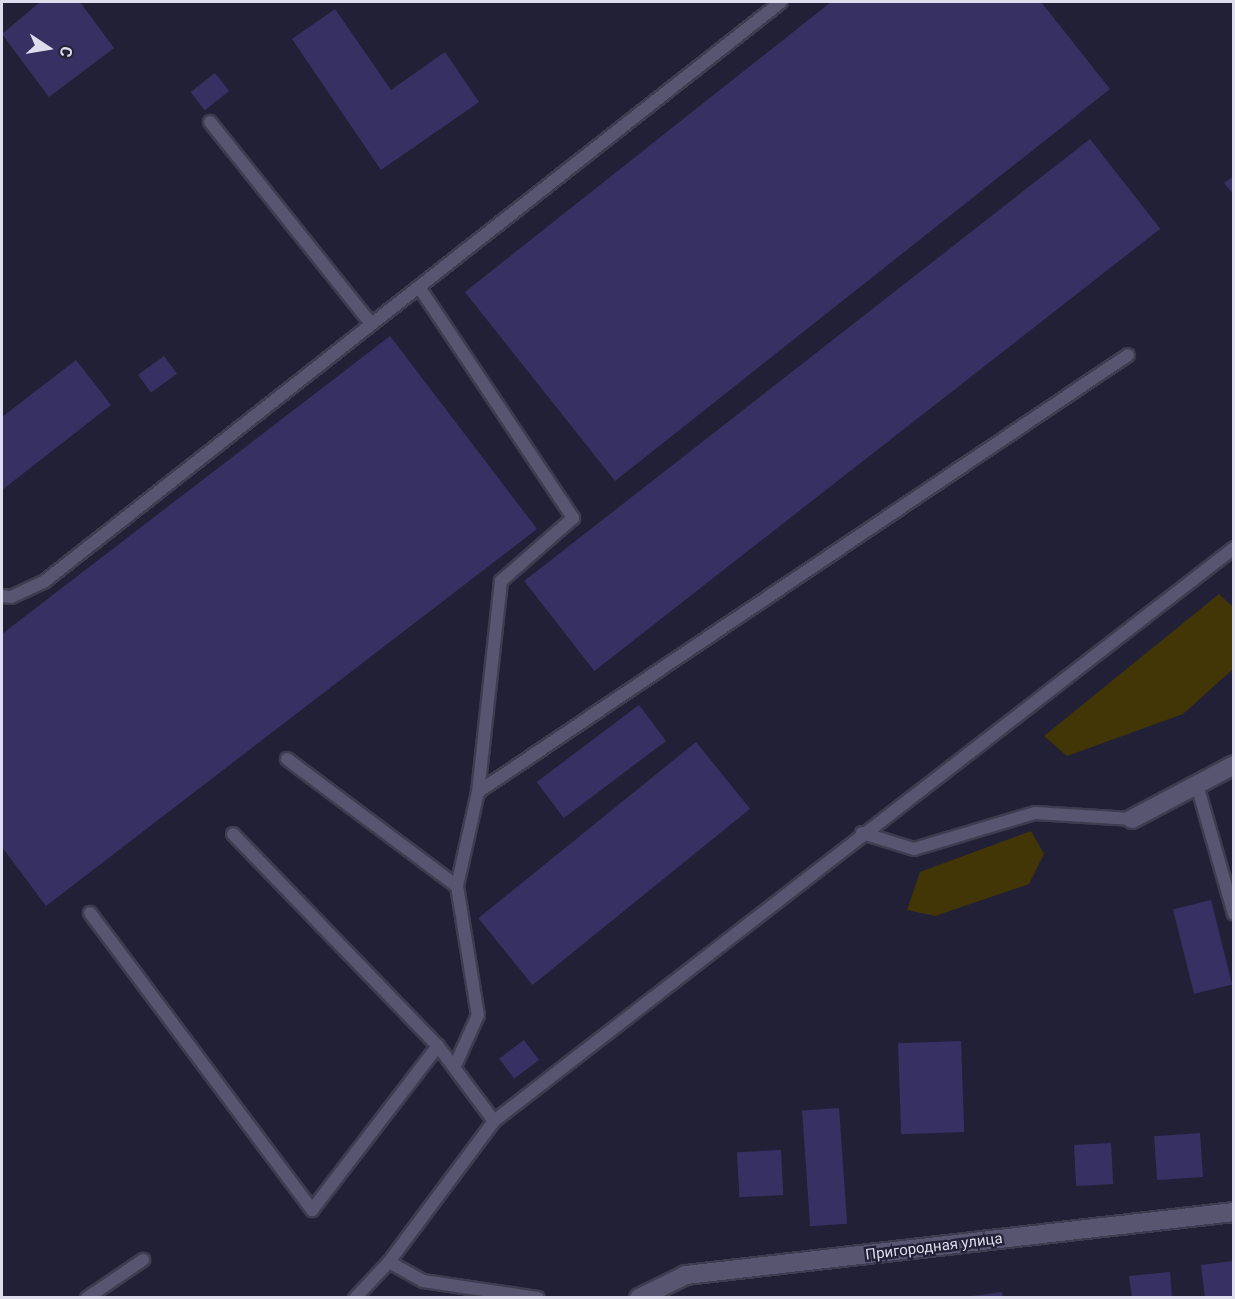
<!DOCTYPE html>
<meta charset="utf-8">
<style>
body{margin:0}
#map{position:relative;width:1235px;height:1299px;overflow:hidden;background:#222037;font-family:Roboto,sans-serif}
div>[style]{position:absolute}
.green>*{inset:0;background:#423606}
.building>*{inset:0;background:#373163;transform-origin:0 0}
.roads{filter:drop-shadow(2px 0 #3e3c50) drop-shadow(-2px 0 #3e3c50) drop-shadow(0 2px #3e3c50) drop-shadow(0 -2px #3e3c50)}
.lane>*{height:12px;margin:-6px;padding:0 6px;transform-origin:6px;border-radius:6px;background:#575570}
.street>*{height:18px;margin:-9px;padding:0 9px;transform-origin:9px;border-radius:9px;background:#575570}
span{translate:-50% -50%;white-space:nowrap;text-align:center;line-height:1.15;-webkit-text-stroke:4.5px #222037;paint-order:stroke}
.street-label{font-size:15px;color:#dedded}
.frame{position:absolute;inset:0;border:3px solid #dedded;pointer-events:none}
.north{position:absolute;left:18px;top:18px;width:60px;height:60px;-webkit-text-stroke:4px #222037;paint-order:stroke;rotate:102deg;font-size:16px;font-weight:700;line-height:24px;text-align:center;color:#dedded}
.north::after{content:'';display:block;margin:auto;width:21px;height:27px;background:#dedded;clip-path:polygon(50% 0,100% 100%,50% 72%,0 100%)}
</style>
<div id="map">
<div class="green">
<i style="clip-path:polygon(1219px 594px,1233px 607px,1233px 669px,1183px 714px,1067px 756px,1044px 736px)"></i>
<i style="clip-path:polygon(1031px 831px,1044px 854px,1029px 884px,935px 916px,907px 910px,920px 872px)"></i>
</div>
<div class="building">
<i style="clip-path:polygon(40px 2px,80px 2px,114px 48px,49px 97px,2px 34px)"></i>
<i style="clip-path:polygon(831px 2px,1041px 2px,1110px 89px,615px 481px,465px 292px)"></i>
<i style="clip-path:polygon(335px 9px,391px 90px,445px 52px,479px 102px,381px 170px,292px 39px)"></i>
<i style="left:215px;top:73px;width:23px;height:31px;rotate:52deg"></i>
<i style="left:1090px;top:139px;width:114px;height:718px;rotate:52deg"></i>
<i style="clip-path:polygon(1234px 176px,1234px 195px,1224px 183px)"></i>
<i style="clip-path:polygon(390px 336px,537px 529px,46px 906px,2px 847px,2px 634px)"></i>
<i style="left:164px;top:356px;width:22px;height:32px;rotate:54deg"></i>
<i style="clip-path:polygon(76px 360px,111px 405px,2px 490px,2px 417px)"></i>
<i style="left:639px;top:705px;width:45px;height:128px;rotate:53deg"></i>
<i style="left:696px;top:742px;width:86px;height:280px;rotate:51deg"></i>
<i style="left:1211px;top:900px;width:87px;height:39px;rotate:76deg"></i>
<i style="left:524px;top:1040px;width:25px;height:31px;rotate:53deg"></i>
<i style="left:961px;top:1041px;width:91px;height:63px;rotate:88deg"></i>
<i style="left:839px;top:1108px;width:116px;height:37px;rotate:86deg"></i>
<i style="left:1200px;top:1133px;width:44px;height:46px;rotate:86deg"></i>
<i style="left:1111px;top:1143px;width:41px;height:37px;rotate:87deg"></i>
<i style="left:781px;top:1150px;width:45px;height:44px;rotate:87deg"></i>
<i style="clip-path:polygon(1234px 1261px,1234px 1298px,1205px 1298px,1201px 1265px)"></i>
<i style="clip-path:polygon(1170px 1272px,1172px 1298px,1132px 1298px,1129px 1276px)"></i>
<i style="clip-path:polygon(1002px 1292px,1003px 1298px,973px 1298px,972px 1296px)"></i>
</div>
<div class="roads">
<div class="lane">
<i style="left:210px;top:122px;width:258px;rotate:51.4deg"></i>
<i style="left:419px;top:287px;width:278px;rotate:56.3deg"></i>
<i style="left:573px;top:518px;width:96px;rotate:138.8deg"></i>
<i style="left:501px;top:581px;width:212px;rotate:96.2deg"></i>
<i style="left:2px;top:596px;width:9px;rotate:6deg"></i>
<i style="left:11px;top:597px;width:38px;rotate:-25deg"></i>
<i style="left:45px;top:581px;width:936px;rotate:-38.19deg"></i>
<i style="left:287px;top:759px;width:212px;rotate:36.8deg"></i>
<i style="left:457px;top:886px;width:131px;rotate:80.8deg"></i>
<i style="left:478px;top:1015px;width:56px;rotate:114.3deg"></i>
<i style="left:1197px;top:785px;width:134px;rotate:74deg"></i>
<i style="left:862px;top:833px;width:54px;rotate:17.1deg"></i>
<i style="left:914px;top:849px;width:126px;rotate:-16.6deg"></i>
<i style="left:1035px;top:813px;width:97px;rotate:3.5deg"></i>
<i style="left:233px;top:834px;width:295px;rotate:46deg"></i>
<i style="left:457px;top:886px;width:96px;rotate:-77.4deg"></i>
<i style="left:478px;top:792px;width:783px;rotate:-33.91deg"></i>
<i style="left:90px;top:913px;width:371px;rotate:53.2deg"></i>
<i style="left:312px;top:1210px;width:207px;rotate:-52.5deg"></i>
<i style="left:438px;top:1046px;width:94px;rotate:53.3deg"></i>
<i style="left:389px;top:1262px;width:39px;rotate:29deg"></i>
<i style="left:423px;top:1281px;width:116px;rotate:8.4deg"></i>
<i style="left:87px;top:1298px;width:68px;rotate:-34.2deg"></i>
<i style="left:355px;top:1298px;width:50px;rotate:-46.6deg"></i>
<i style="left:389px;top:1262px;width:176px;rotate:-53.3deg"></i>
<i style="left:494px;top:1121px;width:936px;rotate:-37.75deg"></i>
</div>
<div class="street">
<i style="left:1132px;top:819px;width:115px;rotate:-27.9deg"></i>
<i style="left:639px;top:1298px;width:52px;rotate:-26.1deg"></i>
<i style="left:686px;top:1275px;width:552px;rotate:-6.56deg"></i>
</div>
</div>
<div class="street-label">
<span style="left:934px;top:1247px;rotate:-7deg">Пригородная улица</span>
</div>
<div class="frame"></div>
<div class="north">С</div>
</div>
